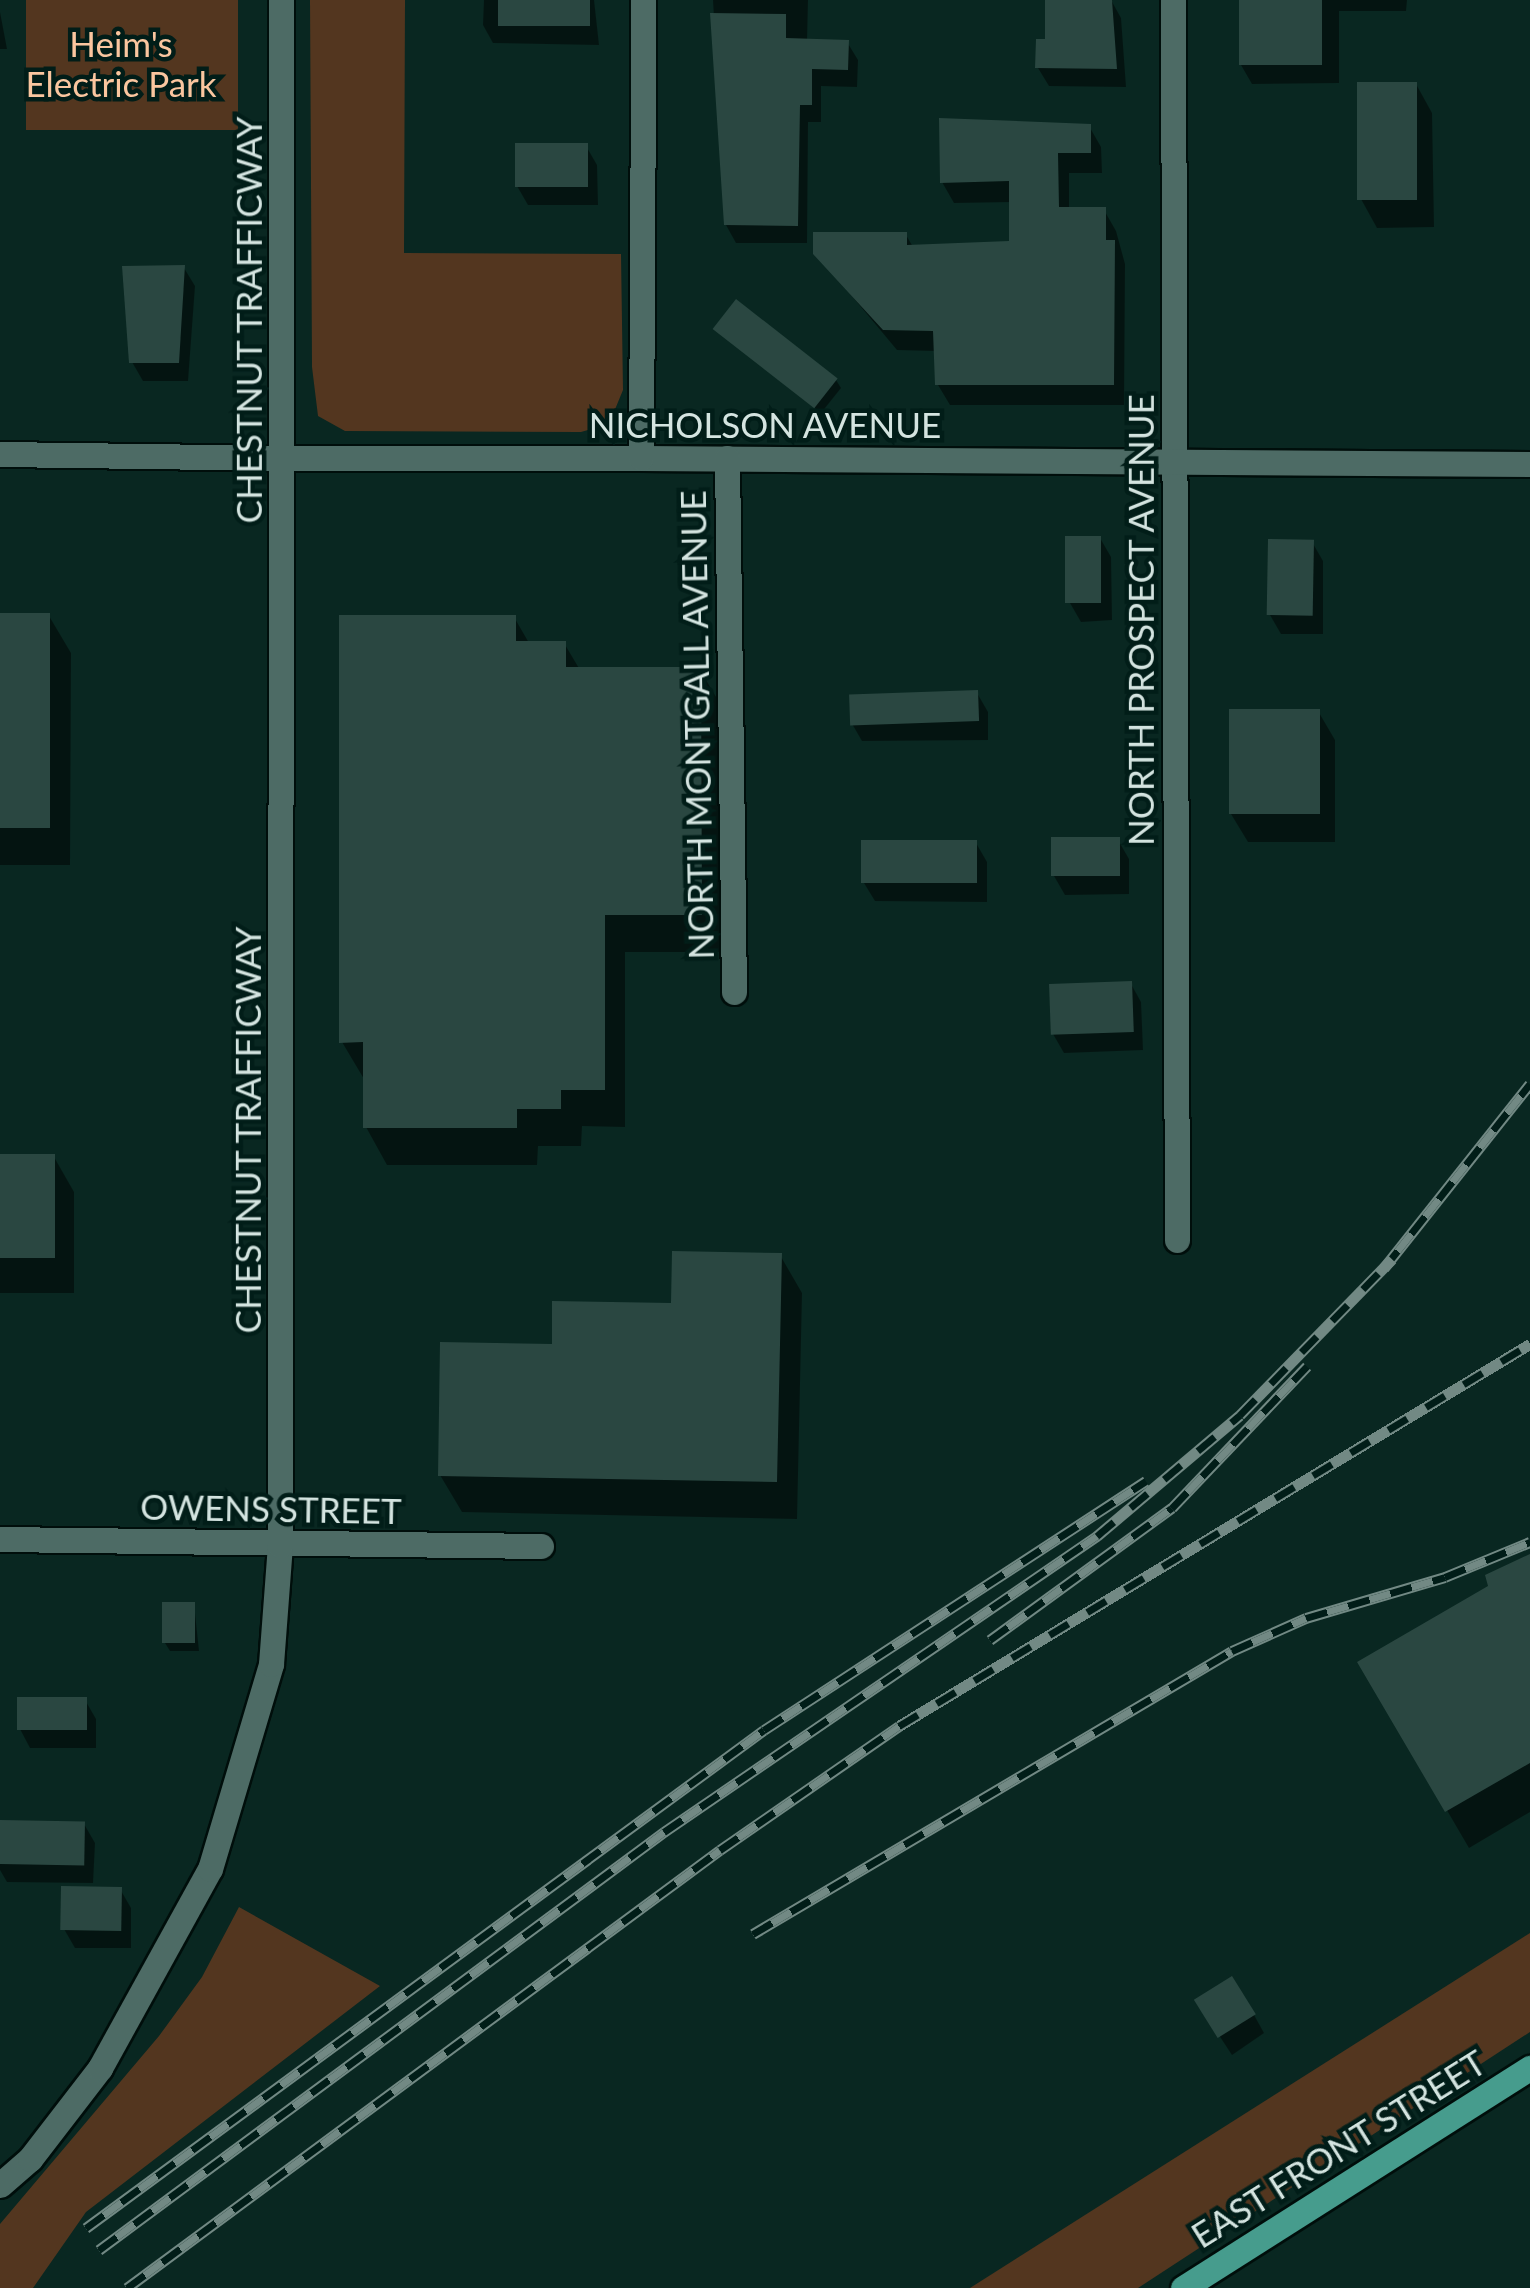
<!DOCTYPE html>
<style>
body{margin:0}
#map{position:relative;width:1530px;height:2288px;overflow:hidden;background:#092721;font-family:Lato,sans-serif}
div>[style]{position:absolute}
.green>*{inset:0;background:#53361f;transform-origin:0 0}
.shadow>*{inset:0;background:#0007}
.building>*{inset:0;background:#2a4741;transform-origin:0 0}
.roads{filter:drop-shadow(2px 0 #000e0b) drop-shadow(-2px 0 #000e0b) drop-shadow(0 2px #000e0b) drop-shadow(0 -2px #000e0b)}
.minor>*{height:25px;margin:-12.5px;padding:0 12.5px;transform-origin:12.5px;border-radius:12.5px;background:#4d6b65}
.tertiary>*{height:25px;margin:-12.5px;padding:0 12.5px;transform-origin:12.5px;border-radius:12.5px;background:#4d6b65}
.primary>*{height:25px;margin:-12.5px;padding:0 12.5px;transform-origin:12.5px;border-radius:12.5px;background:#469c8d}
.rail>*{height:11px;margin-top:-5.5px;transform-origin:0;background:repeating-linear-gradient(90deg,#011d18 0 22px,#728984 0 44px);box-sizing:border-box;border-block:2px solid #728984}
span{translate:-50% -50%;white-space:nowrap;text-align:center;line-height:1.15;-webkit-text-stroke:9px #011d18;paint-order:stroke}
.park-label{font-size:35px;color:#fac69f}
.street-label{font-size:35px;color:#d4e4e0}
</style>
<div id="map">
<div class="green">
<i style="left:26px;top:0;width:212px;height:130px"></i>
<i style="clip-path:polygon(310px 0,405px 0,404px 253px,621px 254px,623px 390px,609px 424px,581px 432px,345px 431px,318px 416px,312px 367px)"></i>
<i style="clip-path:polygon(239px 1907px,380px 1986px,86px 2212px,33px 2288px,0 2288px,0 2224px,159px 2036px,202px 1977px)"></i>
<i style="clip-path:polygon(1530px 1933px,1530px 2032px,1138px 2288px,970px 2288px)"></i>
</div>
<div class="shadow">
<i style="clip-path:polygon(484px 0,594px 0,599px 45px,493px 43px,483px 25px)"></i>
<i style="clip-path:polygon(713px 0,808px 0,807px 41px,847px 42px,858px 60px,857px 87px,821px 86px,821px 122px,808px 122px,807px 243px,736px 243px,726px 225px)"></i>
<i style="clip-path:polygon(1048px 0,1111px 0,1121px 18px,1126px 87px,1049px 86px,1038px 68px,1047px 42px)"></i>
<i style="clip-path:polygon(1241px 0,1407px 0,1406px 11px,1339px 11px,1339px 83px,1252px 84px,1241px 65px)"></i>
<i style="clip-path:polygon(0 12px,7px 49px,0 49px,0 131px)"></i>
<i style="clip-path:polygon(1416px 84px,1432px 113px,1434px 227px,1377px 228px,1361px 199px)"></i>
<i style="clip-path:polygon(1089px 126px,1101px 147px,1102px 173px,1069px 173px,1069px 209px,1104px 210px,1116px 231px,1125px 264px,1124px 405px,950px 405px,938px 385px,936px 351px,897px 350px,816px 253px,906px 235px,913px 247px,1012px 244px,1012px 202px,954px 203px,942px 182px)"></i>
<i style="clip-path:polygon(586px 146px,597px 165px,598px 205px,528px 205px,517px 186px)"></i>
<i style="clip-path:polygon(184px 268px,195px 286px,188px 381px,143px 381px,132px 362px)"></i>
<i style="clip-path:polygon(716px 329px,836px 380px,841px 388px,821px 413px)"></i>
<i style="clip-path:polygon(1100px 538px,1111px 557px,1112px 620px,1081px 622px,1070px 603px)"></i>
<i style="clip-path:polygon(1312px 542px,1323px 561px,1323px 634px,1281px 634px,1270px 615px)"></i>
<i style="clip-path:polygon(0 616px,49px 616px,71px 653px,70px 865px,0 865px)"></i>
<i style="clip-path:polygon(514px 617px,529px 643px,564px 643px,580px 670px,700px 670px,722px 707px,722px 952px,625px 952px,625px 1127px,582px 1126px,581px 1146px,538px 1146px,537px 1165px,387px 1165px,366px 1127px,364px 1079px,342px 1042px)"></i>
<i style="clip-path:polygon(977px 693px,988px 712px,988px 740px,862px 741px,851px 722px)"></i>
<i style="clip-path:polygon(1318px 711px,1335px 740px,1335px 842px,1248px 842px,1231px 814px)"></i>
<i style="clip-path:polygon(1118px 840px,1129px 859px,1129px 894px,1065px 895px,1054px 876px)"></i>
<i style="clip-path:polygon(976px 843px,987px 862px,987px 902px,875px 901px,864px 883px)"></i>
<i style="clip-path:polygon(1131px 984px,1141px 1002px,1143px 1050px,1064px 1053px,1053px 1034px)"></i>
<i style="clip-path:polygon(0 1156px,54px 1157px,74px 1192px,74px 1293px,0 1293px)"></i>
<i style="clip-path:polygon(780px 1255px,802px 1293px,797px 1519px,462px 1512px,440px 1475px,554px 1347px,673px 1306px)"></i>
<i style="clip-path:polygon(1530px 1557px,1530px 1812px,1469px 1848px,1361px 1663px,1491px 1587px)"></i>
<i style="clip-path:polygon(194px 1604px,199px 1651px,170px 1651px,165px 1643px)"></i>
<i style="clip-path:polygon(85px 1700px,96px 1719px,96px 1748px,30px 1748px,20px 1729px)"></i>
<i style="clip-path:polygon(0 1822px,84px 1824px,95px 1843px,93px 1883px,7px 1882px,0 1870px)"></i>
<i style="clip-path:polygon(120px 1889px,131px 1908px,131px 1948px,75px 1948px,64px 1929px)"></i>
<i style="clip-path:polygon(1254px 2015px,1264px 2033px,1232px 2055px,1209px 2020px)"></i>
</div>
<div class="building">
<i style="left:498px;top:0;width:92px;height:26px"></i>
<i style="clip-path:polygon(1045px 0,1112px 0,1117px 69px,1035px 68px,1036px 39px,1045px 39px)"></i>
<i style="left:1239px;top:0;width:83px;height:65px"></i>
<i style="clip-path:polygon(710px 13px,786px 14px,786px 38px,849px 40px,848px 70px,812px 69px,812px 105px,800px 105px,798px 226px,724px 225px)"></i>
<i style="left:1357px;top:82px;width:60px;height:118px"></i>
<i style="clip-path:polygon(939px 118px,1091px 124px,1091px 153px,1058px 153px,1059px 207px,1106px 207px,1106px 240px,1115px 240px,1114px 385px,935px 385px,933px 331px,883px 330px,813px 254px,813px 232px,907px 232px,907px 245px,1009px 241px,1009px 181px,940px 183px)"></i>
<i style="left:588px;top:143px;width:44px;height:73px;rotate:90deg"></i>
<i style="clip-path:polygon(185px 265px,179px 363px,129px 363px,122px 266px)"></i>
<i style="left:736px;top:299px;width:129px;height:38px;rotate:38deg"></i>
<i style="left:1065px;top:536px;width:36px;height:67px"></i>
<i style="left:1268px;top:539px;width:46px;height:76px;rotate:1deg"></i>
<i style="left:0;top:613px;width:50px;height:215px"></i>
<i style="clip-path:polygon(339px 615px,516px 615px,516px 641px,566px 641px,566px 667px,701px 667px,702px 915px,605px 915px,605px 1090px,561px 1090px,561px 1109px,517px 1109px,517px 1128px,363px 1128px,363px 1042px,339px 1043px)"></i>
<i style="left:978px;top:690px;width:31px;height:129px;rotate:88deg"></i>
<i style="left:1229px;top:709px;width:91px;height:105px"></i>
<i style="left:1120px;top:837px;width:39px;height:69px;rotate:90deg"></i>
<i style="left:977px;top:840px;width:43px;height:116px;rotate:90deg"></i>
<i style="left:1132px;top:981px;width:51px;height:83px;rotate:88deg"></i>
<i style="left:0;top:1154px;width:55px;height:104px"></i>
<i style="clip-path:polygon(672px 1251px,782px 1253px,777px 1482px,438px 1476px,440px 1342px,552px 1344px,552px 1301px,671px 1303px)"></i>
<i style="clip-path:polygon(1530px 1554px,1530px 1763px,1445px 1812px,1357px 1662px,1488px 1586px,1485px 1575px)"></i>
<i style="left:162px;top:1602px;width:33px;height:41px"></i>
<i style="left:17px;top:1697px;width:70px;height:33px"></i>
<i style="left:0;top:1820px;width:85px;height:44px;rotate:1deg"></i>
<i style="left:61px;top:1886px;width:61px;height:44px;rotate:1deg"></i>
<i style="left:1232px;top:1976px;width:45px;height:45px;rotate:58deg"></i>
</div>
<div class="roads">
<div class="minor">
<i style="left:1173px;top:0;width:1240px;rotate:89.82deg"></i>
<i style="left:0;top:454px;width:284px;rotate:0.8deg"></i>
<i style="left:641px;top:458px;width:889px;rotate:0.39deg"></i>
<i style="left:727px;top:458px;width:534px;rotate:89.25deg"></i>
<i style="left:0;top:1539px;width:541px;rotate:0.74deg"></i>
</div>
<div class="tertiary">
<i style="left:284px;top:458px;width:357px"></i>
<i style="left:641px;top:458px;width:458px;rotate:-89.7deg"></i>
<i style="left:0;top:2185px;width:40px;rotate:-41deg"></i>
<i style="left:30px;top:2159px;width:115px;rotate:-52.4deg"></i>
<i style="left:100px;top:2068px;width:227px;rotate:-61.1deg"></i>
<i style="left:210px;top:1869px;width:214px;rotate:-73.4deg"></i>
<i style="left:271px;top:1664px;width:119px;rotate:-85.7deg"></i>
<i style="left:280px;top:1545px;width:1545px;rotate:-89.96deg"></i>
</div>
<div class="primary">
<i style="left:1183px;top:2288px;width:411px;rotate:-32.4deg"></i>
</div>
</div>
<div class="rail">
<i style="left:1384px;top:1268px;width:235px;rotate:-51.6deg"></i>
<i style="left:990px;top:1640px;width:225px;rotate:-36deg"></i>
<i style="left:1172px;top:1508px;width:196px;rotate:-46.4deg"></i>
<i style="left:753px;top:1934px;width:556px;rotate:-30.58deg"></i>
<i style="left:1232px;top:1651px;width:81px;rotate:-24deg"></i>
<i style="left:1306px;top:1618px;width:145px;rotate:-16.4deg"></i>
<i style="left:1445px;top:1577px;width:92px;rotate:-22.4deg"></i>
<i style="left:86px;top:2228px;width:841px;rotate:-36.3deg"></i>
<i style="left:764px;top:1730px;width:456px;rotate:-33.1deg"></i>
<i style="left:99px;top:2250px;width:703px;rotate:-36.49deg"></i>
<i style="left:664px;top:1832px;width:525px;rotate:-34.36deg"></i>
<i style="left:1097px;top:1536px;width:187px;rotate:-40.2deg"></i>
<i style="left:1240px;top:1415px;width:218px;rotate:-45.7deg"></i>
<i style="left:127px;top:2288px;width:737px;rotate:-36.45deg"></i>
<i style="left:720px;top:1850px;width:218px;rotate:-34.7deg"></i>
<i style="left:899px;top:1726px;width:738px;rotate:-31.19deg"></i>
</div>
<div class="park-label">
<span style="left:121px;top:63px">Heim's<br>Electric Park</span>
</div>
<div class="street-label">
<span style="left:248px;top:320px;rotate:-90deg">CHESTNUT TRAFFICWAY</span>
<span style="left:765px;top:424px">NICHOLSON AVENUE</span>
<span style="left:1140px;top:620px;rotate:-90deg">NORTH PROSPECT AVENUE</span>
<span style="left:696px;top:725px;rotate:-91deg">NORTH MONTGALL AVENUE</span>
<span style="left:247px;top:1130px;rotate:-90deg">CHESTNUT TRAFFICWAY</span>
<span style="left:271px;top:1508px;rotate:1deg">OWENS STREET</span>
<span style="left:1338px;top:2148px;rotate:-32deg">EAST FRONT STREET</span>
</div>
</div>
